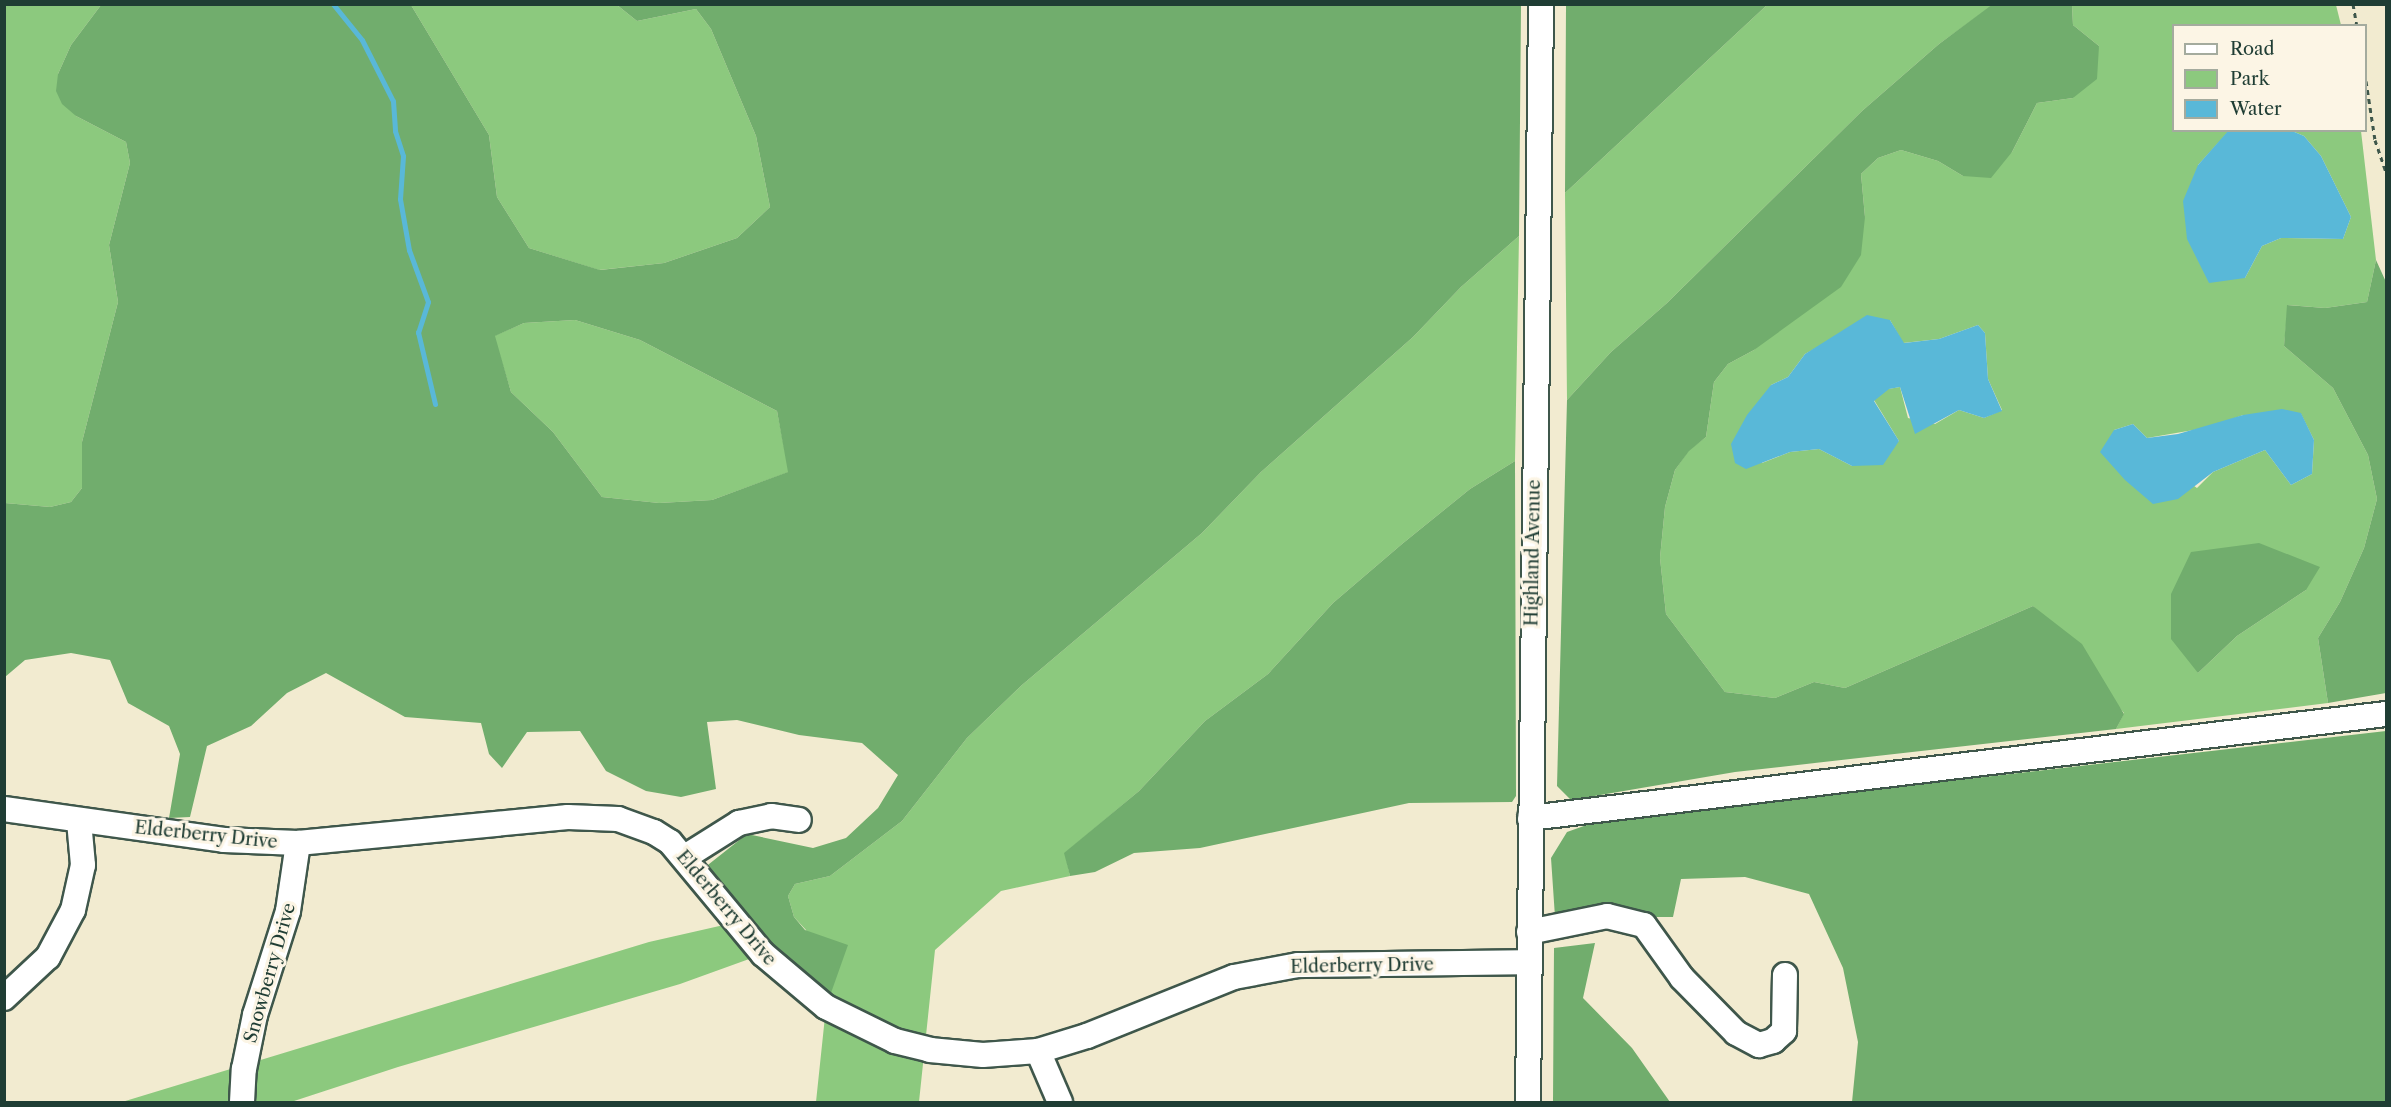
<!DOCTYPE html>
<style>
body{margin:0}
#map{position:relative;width:2391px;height:1107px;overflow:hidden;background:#f2ebd0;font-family:"Libre Caslon Text",serif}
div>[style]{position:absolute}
.green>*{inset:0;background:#8cc97e}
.forest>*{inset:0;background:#71ad6d}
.water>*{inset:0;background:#59b8d8}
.stream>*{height:5px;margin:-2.5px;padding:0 2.5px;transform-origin:2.5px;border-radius:2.5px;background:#59b8d8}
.path>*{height:3px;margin-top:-1.5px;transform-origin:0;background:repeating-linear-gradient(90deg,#3f574b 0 4.5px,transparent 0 9px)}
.roads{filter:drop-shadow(2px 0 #3f574b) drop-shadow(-2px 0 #3f574b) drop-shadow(0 2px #3f574b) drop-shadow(0 -2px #3f574b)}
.minor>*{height:24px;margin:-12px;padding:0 12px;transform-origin:12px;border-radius:12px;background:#fff}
span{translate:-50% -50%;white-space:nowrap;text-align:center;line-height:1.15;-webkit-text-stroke:6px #fcf5e5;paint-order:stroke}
.street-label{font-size:18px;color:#1f3d34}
.frame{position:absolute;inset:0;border:6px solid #1f3d34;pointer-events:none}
.legend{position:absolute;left:2172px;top:24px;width:195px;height:108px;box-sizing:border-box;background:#fcf5e5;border:2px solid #a4ab9e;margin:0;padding:8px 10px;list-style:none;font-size:18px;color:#1f3d34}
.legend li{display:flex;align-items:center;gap:12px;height:30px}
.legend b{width:30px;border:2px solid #a4ab9e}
</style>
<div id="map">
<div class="green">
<i style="clip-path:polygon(5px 5px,101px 5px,71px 45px,58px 74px,76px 116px,126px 142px,130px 163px,109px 245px,118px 302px,82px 442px,82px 488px,71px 502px,50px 507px,5px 503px)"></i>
<i style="clip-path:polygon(411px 5px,617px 5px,637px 21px,696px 9px,711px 29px,756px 136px,770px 207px,737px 238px,664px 263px,599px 270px,529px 248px,497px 197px,489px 135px)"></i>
<i style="clip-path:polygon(1767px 5px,1993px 5px,1939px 44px,1862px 111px,1667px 303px,1611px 352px,1567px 400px,1565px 193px)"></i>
<i style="clip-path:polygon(evenodd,2072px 5px,2336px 5px,2341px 25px,2174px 26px,2174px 130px,2229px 131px,2198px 165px,2245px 278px,2262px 246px,2281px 238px,2343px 239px,2351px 217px,2321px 156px,2304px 136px,2292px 131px,2361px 131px,2376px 260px,2367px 302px,2325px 308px,2288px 305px,2284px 346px,2333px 388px,2368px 455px,2377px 499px,2364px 548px,2340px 602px,2318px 638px,2328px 703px,2116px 729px,2124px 713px,2033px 606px,1845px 688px,1814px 682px,1775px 698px,1725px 692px,1666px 614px,1660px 558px,1665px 507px,1675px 470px,1689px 450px,1706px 437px,1714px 382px,1728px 364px,1754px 350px,1865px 217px,1861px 174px,1878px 158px,1901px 150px,1938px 161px,1963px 176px,2012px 152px,2037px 103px,2073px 98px,2099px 46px,2073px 25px,2072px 5px,1890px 320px,1903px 343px,1939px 339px,1978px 325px,1985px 333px,1988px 379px,2002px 410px,1984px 418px,1959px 410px,1935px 424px,1908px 418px,1900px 387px,1888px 389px,1874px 400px,1899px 441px,1852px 466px,1819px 449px,1790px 452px,1762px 463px,1771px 385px,1788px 377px,1805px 354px,1834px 338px,1890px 320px,2072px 5px,2301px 414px,2314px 440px,2312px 474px,2291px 485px,2265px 450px,2213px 472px,2197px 488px,2114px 430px,2133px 424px,2147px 438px,2211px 427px,2243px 415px,2301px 414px,2072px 5px,2306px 590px,2237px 636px,2198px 673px,2171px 594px,2306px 590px)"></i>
<i style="clip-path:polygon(1519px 236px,1515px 461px,1470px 489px,1402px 544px,1333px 603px,1268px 674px,1205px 721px,1139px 791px,1065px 853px,1070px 876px,1001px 891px,935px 950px,919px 1102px,816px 1102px,826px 1007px,806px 930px,794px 917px,788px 896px,795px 884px,830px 876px,902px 821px,967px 738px,1022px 685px,1202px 533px,1261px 472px,1413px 337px,1461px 287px)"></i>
<i style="clip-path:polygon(575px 320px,640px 340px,777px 411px,789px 472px,712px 500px,659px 503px,602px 497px,553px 432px,511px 392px,494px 336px,524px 323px)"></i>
<i style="clip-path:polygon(737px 922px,763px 954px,680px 984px,398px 1067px,291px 1102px,122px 1102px,649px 942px)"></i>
</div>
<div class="forest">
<i style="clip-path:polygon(1993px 4px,2072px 5px,2073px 25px,2099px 46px,2097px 79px,2073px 98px,2037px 103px,2012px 152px,1991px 178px,1963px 176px,1938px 161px,1901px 150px,1878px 158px,1861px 174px,1865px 217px,1861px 255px,1841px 287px,1754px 350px,1728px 364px,1714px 382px,1706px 437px,1689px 451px,1675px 470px,1665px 507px,1660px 558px,1666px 614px,1725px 692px,1775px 698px,1814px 682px,1845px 688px,2033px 606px,2082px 644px,2124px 714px,2116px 729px,1735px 772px,1571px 800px,1557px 786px,1567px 400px,1611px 352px,1667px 303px,1862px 111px,1939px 44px)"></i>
<i style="clip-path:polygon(evenodd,101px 5px,411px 5px,489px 135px,497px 197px,529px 248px,600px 270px,664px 263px,737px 238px,770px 207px,756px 136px,711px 29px,696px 9px,637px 21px,617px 5px,1521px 5px,1519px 236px,1461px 287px,1413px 337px,1261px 472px,1202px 533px,1022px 685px,967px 738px,902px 821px,830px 876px,795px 884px,788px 896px,794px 917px,805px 930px,848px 945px,826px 1007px,699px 872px,747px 834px,813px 848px,846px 838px,878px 808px,898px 775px,862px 743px,799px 735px,737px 720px,707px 722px,716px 789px,681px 797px,646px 791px,606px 771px,580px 731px,527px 732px,502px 768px,489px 754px,481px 723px,405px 717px,326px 673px,287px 693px,251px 726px,207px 746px,190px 817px,169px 818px,180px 754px,169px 726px,128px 703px,110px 660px,71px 653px,25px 660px,5px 677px,5px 503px,50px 507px,71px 502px,82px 488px,82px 442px,118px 302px,109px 245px,130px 163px,126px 142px,76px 116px,62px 104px,56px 91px,58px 74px,71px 45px,101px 5px,575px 320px,640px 340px,777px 411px,788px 472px,712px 500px,659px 503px,602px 497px,553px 432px,511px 392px,495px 336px,524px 323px,575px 320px)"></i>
<i style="clip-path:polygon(1566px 5px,1566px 4px,1767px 5px,1565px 193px)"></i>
<i style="clip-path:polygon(2376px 260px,2386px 282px,2386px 693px,2328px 703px,2318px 638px,2340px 602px,2364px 548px,2377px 499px,2368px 455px,2333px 388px,2284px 346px,2287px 305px,2325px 308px,2367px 302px)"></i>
<i style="clip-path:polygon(1515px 461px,1516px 796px,1512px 802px,1409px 803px,1200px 848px,1134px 853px,1095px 872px,1070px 876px,1064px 853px,1139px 791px,1205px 721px,1268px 674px,1333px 603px,1402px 544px,1470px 489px)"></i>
<i style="clip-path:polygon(2259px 543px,2320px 567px,2306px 590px,2237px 636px,2198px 673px,2171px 639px,2171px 594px,2191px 552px)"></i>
<i style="clip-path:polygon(2386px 731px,2386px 1102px,1852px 1102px,1858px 1042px,1843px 968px,1809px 894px,1745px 877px,1681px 879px,1673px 917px,1555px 917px,1551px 858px,1567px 832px,1598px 821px)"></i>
<i style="clip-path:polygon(1595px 943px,1583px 998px,1632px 1048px,1670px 1102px,1553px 1102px,1554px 948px)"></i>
</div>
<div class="water">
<i style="clip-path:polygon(2229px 130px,2292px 131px,2304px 136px,2321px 156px,2351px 217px,2343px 239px,2281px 238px,2262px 246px,2245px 278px,2209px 283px,2187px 239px,2183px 201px,2198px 165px)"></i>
<i style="clip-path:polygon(1867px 315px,1890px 320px,1904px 343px,1939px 339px,1978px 325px,1985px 333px,1988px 379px,2002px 411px,1984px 418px,1959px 410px,1915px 434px,1900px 387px,1889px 389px,1874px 401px,1899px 441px,1883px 465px,1852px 466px,1819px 449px,1790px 452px,1746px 469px,1735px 463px,1731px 444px,1747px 415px,1771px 385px,1788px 377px,1805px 354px)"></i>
<i style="clip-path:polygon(2282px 409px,2301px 413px,2314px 440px,2312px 474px,2291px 485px,2265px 450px,2213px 472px,2178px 499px,2153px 504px,2125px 480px,2100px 452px,2114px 430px,2133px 424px,2147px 438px,2178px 434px,2243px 415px)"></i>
</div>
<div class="stream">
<i style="left:333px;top:4px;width:46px;rotate:51.1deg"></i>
<i style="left:362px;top:40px;width:68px;rotate:63.1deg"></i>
<i style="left:393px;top:101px;width:30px;rotate:86deg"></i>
<i style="left:395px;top:131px;width:26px;rotate:72deg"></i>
<i style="left:403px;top:156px;width:43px;rotate:94deg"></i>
<i style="left:400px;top:199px;width:52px;rotate:80deg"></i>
<i style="left:409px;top:250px;width:55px;rotate:69.9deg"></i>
<i style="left:428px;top:302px;width:32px;rotate:108deg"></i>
<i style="left:418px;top:332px;width:74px;rotate:76.7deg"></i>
</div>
<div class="path">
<i style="left:2353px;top:4px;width:22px;rotate:80deg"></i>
<i style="left:2366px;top:81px;width:60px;rotate:81.3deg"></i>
<i style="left:2375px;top:140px;width:34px;rotate:71deg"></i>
</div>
<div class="roads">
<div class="minor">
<i style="left:4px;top:809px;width:222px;rotate:8deg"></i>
<i style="left:224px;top:840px;width:74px;rotate:2.3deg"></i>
<i style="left:298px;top:843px;width:271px;rotate:-5.5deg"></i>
<i style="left:568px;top:817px;width:50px;rotate:2.3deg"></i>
<i style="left:618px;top:819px;width:38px;rotate:20deg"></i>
<i style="left:654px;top:832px;width:19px;rotate:32deg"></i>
<i style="left:670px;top:842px;width:146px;rotate:50.3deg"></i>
<i style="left:763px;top:954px;width:82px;rotate:40.1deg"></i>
<i style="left:826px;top:1007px;width:77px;rotate:26.2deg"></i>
<i style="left:895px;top:1041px;width:36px;rotate:14deg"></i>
<i style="left:930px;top:1050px;width:53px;rotate:5.4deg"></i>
<i style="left:983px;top:1055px;width:55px;rotate:-4.2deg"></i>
<i style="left:1038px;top:1051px;width:51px;rotate:-17deg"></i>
<i style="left:1087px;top:1036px;width:158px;rotate:-21.9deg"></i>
<i style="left:1234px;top:977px;width:65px;rotate:-10.6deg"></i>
<i style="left:1298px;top:965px;width:231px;rotate:-0.7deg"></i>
<i style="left:1530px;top:818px;width:862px;rotate:-6.93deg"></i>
<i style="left:685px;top:857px;width:64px;rotate:-32.2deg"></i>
<i style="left:739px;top:823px;width:33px;rotate:-12deg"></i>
<i style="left:771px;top:816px;width:28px;rotate:8deg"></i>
<i style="left:1529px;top:932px;width:80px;rotate:-11.6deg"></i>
<i style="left:1607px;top:916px;width:38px;rotate:14deg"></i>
<i style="left:1644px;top:925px;width:65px;rotate:54.4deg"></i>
<i style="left:1682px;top:978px;width:77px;rotate:45.5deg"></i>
<i style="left:1736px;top:1033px;width:26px;rotate:28deg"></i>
<i style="left:1759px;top:1045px;width:15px;rotate:-16deg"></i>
<i style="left:1773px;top:1041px;width:15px;rotate:-42deg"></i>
<i style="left:1784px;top:1031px;width:56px;rotate:-89deg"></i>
<i style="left:4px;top:998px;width:60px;rotate:-43deg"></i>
<i style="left:48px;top:957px;width:53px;rotate:-62deg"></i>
<i style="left:73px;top:910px;width:46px;rotate:-77.5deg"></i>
<i style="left:83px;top:865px;width:44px;rotate:-95.2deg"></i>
<i style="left:1038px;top:1051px;width:56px;rotate:66.7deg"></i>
<i style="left:242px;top:1102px;width:33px;rotate:-87deg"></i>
<i style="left:244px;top:1069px;width:55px;rotate:-78.5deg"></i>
<i style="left:255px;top:1015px;width:109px;rotate:-72.4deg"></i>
<i style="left:288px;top:911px;width:69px;rotate:-81.6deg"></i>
<i style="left:1528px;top:1102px;width:1098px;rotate:-89.32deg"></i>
</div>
</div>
<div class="street-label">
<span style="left:1533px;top:553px;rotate:-89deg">Highland Avenue</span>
<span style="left:206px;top:835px;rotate:6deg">Elderberry Drive</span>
<span style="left:726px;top:908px;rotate:50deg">Elderberry Drive</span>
<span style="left:1362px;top:966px;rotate:-1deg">Elderberry Drive</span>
<span style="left:270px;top:973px;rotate:-74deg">Snowberry Drive</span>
</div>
<div class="frame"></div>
<ul class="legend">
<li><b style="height:8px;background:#fff"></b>Road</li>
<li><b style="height:16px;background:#8cc97e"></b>Park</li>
<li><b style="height:16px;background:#59b8d8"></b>Water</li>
</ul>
</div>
